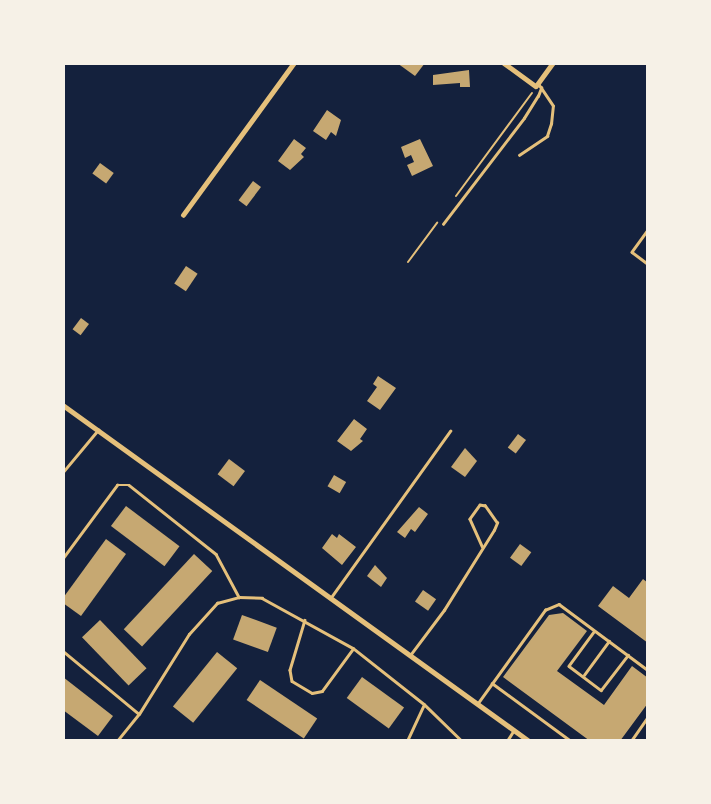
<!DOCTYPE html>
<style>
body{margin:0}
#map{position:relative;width:711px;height:804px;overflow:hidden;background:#14213d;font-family:"Golos Text",sans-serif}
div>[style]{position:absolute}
.building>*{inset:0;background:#c6a872;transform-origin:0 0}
.path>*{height:2px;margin:-1px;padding:0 1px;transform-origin:1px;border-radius:1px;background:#e5c07b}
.service>*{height:2.5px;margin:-1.25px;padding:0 1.25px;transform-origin:1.25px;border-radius:1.25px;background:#e5c07b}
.minor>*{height:4.5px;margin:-2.25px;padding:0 2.25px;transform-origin:2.25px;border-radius:2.25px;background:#e5c07b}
span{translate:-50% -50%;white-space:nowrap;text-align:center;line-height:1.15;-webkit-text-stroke:7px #f6f1e7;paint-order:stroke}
.frame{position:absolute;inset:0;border:65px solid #f6f1e7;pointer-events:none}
</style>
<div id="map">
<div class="building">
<i style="clip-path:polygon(397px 63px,425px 63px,415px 76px)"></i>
<i style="clip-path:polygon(469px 70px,470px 87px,460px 87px,460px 83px,433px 85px,433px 75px)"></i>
<i style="clip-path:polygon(327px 110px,341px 120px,336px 136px,331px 132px,326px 140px,313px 131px)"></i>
<i style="clip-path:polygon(294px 139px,306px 148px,301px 154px,304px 157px,290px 170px,278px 161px)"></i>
<i style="clip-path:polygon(420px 139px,433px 166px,412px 176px,407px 165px,414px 162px,411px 155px,405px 158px,401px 147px)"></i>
<i style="left:100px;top:163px;width:17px;height:13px;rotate:36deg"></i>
<i style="left:253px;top:181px;width:10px;height:24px;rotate:37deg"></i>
<i style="left:186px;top:266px;width:14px;height:21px;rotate:34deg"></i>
<i style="left:81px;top:318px;width:10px;height:14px;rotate:37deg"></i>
<i style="clip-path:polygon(378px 376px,396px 388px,380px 410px,367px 401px,377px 387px,373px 384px)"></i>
<i style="clip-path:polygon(354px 419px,367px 429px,360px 439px,363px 441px,351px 451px,337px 441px)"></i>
<i style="left:518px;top:434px;width:10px;height:17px;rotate:37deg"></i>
<i style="clip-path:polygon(465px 448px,477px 461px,465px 477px,451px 467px)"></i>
<i style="left:229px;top:459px;width:20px;height:19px;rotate:37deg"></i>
<i style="left:334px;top:475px;width:14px;height:13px;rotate:30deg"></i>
<i style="left:126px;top:506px;width:67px;height:25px;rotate:37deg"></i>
<i style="clip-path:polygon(419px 507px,428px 514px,415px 532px,411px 529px,405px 538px,397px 532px)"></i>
<i style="clip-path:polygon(332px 534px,337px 538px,339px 534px,356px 547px,342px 565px,322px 548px)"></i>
<i style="clip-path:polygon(106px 539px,126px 554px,81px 616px,63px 603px,63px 598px)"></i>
<i style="left:520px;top:544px;width:14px;height:17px;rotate:36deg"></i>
<i style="left:194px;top:554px;width:25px;height:103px;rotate:43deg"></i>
<i style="clip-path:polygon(375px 565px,387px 578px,381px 587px,367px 576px)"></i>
<i style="clip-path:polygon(643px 579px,648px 583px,648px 643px,598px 606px,613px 586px,629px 598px)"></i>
<i style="left:423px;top:590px;width:16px;height:14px;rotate:35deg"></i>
<i style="clip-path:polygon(563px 613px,587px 631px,557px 671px,604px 705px,632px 666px,648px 678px,648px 703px,620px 741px,590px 741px,503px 677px,549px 615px)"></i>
<i style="left:242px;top:615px;width:37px;height:26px;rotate:20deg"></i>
<i style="left:100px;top:620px;width:67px;height:25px;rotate:46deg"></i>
<i style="left:217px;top:652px;width:26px;height:70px;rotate:39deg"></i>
<i style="clip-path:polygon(63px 677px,113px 716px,98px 736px,63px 710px)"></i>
<i style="left:362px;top:677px;width:52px;height:26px;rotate:36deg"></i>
<i style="left:260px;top:680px;width:69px;height:24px;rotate:34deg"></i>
</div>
<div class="path">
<i style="left:456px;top:196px;width:128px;rotate:-53.6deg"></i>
<i style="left:408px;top:262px;width:49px;rotate:-53.4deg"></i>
</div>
<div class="service">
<i style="left:519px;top:155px;width:34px;rotate:-34deg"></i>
<i style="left:547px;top:136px;width:13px;rotate:-72deg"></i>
<i style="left:551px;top:124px;width:18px;rotate:-84deg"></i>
<i style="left:553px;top:106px;width:22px;rotate:-124deg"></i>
<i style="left:443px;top:224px;width:133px;rotate:-52.6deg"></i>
<i style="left:524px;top:118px;width:26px;rotate:-58deg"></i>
<i style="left:538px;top:96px;width:9px;rotate:-69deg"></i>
<i style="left:541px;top:88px;width:5px;rotate:-127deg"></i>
<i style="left:648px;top:230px;width:27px;rotate:126deg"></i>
<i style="left:632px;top:252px;width:20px;rotate:37deg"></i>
<i style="left:63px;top:472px;width:55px;rotate:-50.2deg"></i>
<i style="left:63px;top:558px;width:91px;rotate:-53.5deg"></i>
<i style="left:117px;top:485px;width:12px"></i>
<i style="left:129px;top:485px;width:111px;rotate:38.4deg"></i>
<i style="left:216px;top:554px;width:49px;rotate:61.9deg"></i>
<i style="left:332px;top:596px;width:203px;rotate:-54.4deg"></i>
<i style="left:305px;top:620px;width:52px;rotate:106.7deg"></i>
<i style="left:290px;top:670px;width:11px;rotate:80deg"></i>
<i style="left:292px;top:681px;width:23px;rotate:31deg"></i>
<i style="left:312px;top:693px;width:10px;rotate:-11deg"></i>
<i style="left:322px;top:691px;width:51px;rotate:-53.8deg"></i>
<i style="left:594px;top:632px;width:42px;rotate:126.3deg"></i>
<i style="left:569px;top:666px;width:40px;rotate:37deg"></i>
<i style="left:601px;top:690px;width:44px;rotate:-52.4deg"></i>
<i style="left:63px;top:651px;width:97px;rotate:39.6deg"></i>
<i style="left:411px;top:654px;width:55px;rotate:-53.1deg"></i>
<i style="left:444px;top:610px;width:94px;rotate:-58deg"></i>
<i style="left:494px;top:530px;width:8px;rotate:-67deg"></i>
<i style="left:497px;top:523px;width:21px;rotate:-125deg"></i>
<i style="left:485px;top:506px;width:5px;rotate:-169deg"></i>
<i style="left:480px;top:505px;width:17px;rotate:126deg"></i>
<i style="left:470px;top:519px;width:30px;rotate:66deg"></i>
<i style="left:584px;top:675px;width:42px;rotate:-53.7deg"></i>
<i style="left:492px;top:683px;width:98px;rotate:36.3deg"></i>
<i style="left:478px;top:703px;width:115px;rotate:-54.2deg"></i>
<i style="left:545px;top:610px;width:15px;rotate:-23deg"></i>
<i style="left:559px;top:604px;width:111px;rotate:36.6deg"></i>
<i style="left:117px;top:741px;width:35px;rotate:-51deg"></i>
<i style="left:139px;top:714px;width:94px;rotate:-58deg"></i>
<i style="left:189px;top:634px;width:42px;rotate:-47.9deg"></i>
<i style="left:217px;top:603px;width:23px;rotate:-15deg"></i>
<i style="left:239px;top:597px;width:23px;rotate:2deg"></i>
<i style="left:262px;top:598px;width:104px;rotate:28.8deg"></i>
<i style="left:353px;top:648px;width:90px;rotate:38.3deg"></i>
<i style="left:424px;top:704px;width:53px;rotate:44.2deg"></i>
<i style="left:407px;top:741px;width:38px;rotate:-65deg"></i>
<i style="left:507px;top:741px;width:13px;rotate:-58deg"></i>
<i style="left:631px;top:741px;width:29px;rotate:-55deg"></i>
</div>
<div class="minor">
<i style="left:504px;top:63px;width:39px;rotate:36deg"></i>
<i style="left:536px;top:86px;width:29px;rotate:-54deg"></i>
<i style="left:183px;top:215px;width:188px;rotate:-53.9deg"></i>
<i style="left:63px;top:405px;width:575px;rotate:35.79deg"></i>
</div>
<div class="frame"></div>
</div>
